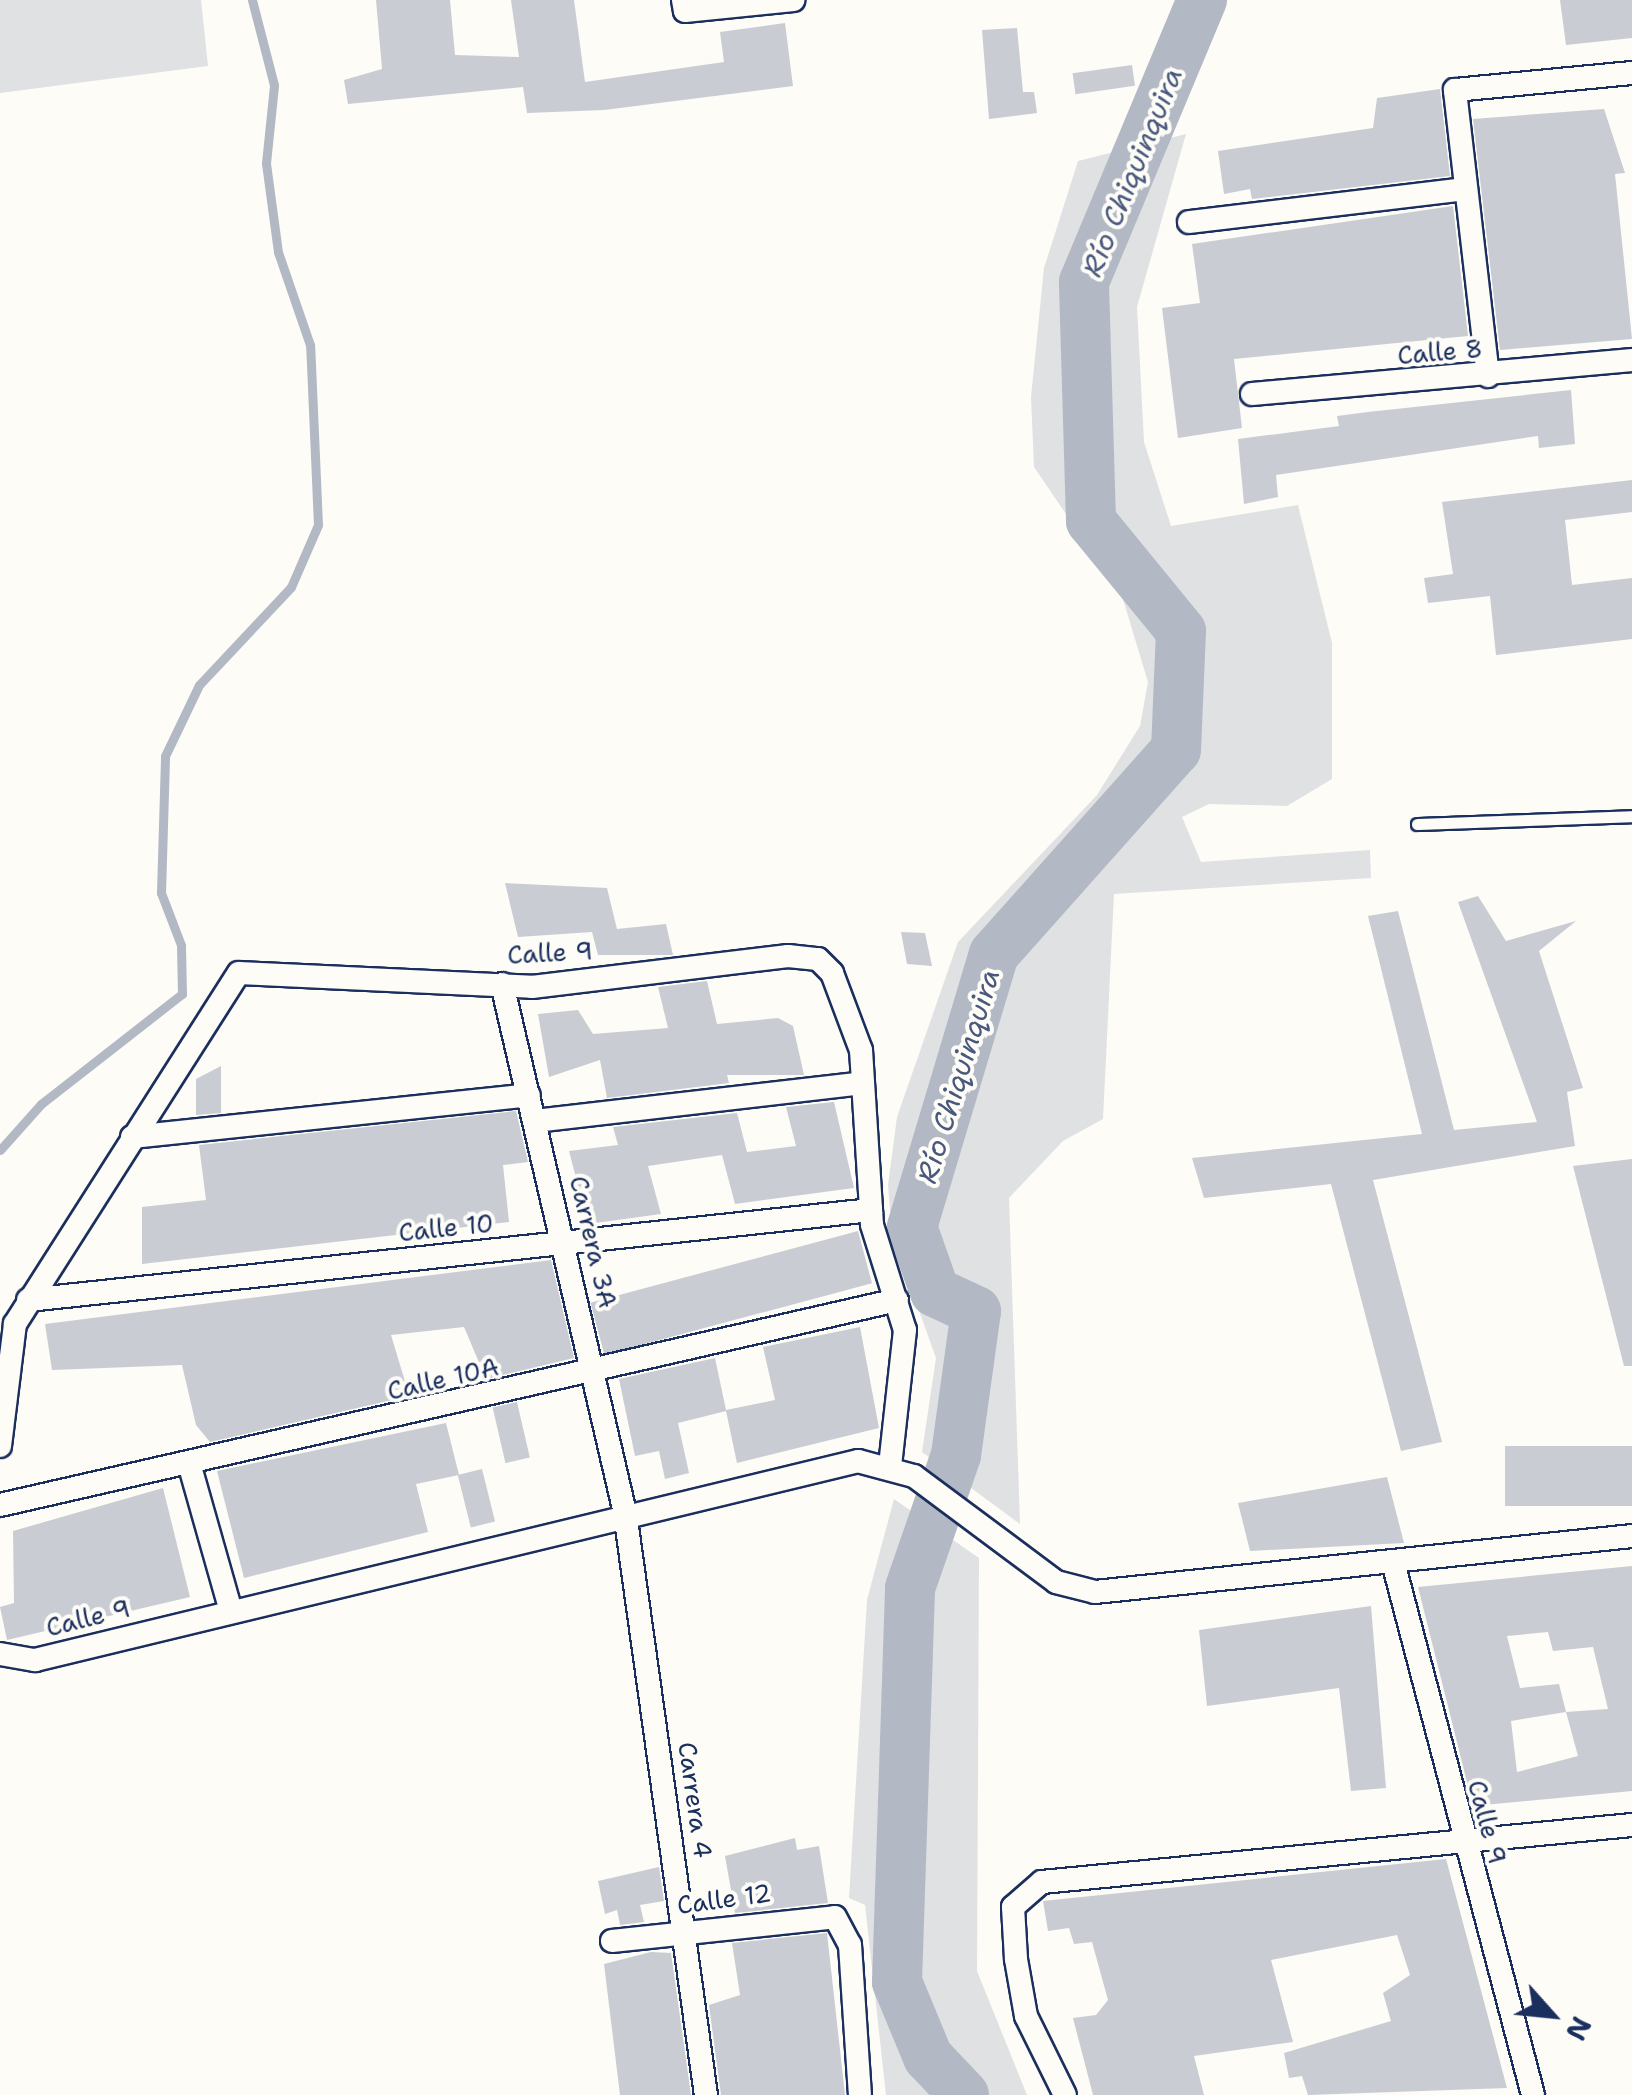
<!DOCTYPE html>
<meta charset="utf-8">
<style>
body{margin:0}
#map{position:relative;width:1632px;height:2095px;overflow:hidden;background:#fdfcf7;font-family:"Shantell Sans",sans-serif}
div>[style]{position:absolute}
.green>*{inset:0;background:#e0e1e3}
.stream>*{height:9px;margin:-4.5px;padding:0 4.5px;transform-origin:4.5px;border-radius:4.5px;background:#b3b8c5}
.river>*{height:50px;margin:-25px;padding:0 25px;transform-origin:25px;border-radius:25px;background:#b3b8c5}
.building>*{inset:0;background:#c9ccd3;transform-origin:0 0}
.roads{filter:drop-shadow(2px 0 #1b2f5e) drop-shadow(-2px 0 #1b2f5e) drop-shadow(0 2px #1b2f5e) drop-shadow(0 -2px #1b2f5e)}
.lane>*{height:11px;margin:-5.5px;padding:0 5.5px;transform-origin:5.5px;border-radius:5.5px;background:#fdfcf7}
.street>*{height:22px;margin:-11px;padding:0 11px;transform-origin:11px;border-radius:11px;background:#fdfcf7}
span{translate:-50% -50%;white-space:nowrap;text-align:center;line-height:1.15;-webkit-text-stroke:8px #fdfcf7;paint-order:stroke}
.street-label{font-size:25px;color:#1b2f5e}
.water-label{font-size:28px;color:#49587d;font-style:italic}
.north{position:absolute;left:1502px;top:1965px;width:100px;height:100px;-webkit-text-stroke:8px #fdfcf7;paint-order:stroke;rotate:117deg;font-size:28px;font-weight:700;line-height:40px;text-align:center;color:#1b2f5e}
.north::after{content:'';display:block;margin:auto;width:35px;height:45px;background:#1b2f5e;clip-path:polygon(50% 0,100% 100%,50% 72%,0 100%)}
</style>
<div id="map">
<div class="green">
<i style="clip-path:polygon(0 0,201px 0,208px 66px,0 93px)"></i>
<i style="clip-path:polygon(1186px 134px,1137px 307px,1144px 442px,1171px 526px,1298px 505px,1332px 643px,1332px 779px,1287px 806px,1209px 804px,1182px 817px,1201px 862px,1370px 850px,1371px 878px,1114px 894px,1103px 1119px,1063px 1141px,1009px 1198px,1020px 1524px,922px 1452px,936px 1358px,892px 1235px,888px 1185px,897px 1117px,958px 942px,1097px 795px,1140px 726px,1148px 682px,1122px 596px,1034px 467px,1031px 397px,1044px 268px,1078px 161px)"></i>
<i style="clip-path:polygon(894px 1499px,979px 1558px,977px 1971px,1027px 2095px,886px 2095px,865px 1905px,849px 1898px,867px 1600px)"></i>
</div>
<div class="stream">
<i style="left:0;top:1150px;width:62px;rotate:-48.3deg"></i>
<i style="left:41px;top:1104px;width:179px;rotate:-38deg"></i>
<i style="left:182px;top:994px;width:49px;rotate:-91.2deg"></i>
<i style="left:181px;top:945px;width:56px;rotate:-111deg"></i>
<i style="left:161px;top:893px;width:137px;rotate:-88.3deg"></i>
<i style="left:165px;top:756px;width:79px;rotate:-64.4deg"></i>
<i style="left:199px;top:685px;width:134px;rotate:-46.8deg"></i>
<i style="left:291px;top:587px;width:68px;rotate:-66.5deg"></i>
<i style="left:318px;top:525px;width:180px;rotate:-92.5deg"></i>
<i style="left:310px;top:345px;width:98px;rotate:-109deg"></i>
<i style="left:278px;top:252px;width:90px;rotate:-97.7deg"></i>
<i style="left:266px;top:163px;width:78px;rotate:-84.1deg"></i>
<i style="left:274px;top:85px;width:88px;rotate:-104.5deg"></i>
</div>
<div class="river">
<i style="left:964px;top:2095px;width:52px;rotate:-133.5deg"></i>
<i style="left:928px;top:2057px;width:81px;rotate:-112.5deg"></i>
<i style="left:897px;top:1982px;width:394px;rotate:-88.1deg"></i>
<i style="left:910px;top:1588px;width:141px;rotate:-70.9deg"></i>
<i style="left:956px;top:1455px;width:145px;rotate:-82.1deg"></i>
<i style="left:976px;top:1311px;width:45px;rotate:-155.1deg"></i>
<i style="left:935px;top:1292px;width:69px;rotate:-109.5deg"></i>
<i style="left:912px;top:1227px;width:285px;rotate:-73.3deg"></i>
<i style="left:994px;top:954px;width:273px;rotate:-48.3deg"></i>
<i style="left:1176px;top:750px;width:119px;rotate:-87.6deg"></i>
<i style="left:1181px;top:631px;width:142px;rotate:-129.3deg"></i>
<i style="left:1091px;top:521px;width:239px;rotate:-91.7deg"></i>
<i style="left:1084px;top:282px;width:306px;rotate:-67.3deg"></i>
</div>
<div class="building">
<i style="clip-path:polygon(376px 0,450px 0,455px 55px,519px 57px,511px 0,574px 0,585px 82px,724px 62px,720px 32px,785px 23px,793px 86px,604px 110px,527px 113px,523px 87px,348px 104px,344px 80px,382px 69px)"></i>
<i style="clip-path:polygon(1560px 0,1632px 0,1632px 38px,1566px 45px)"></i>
<i style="clip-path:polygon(1017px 28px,1023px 92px,1034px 92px,1037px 113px,989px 119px,982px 30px)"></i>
<i style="left:1132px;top:65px;width:21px;height:60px;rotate:82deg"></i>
<i style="clip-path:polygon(1440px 89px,1450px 176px,1252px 199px,1250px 189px,1224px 194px,1218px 151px,1373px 128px,1377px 98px)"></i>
<i style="clip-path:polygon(1604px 109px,1625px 173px,1615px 174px,1632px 339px,1500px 350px,1473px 119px)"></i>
<i style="clip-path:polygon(1453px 206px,1468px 336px,1234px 359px,1242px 428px,1178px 438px,1162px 308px,1200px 303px,1192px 244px)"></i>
<i style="clip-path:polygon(1571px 390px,1575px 444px,1539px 448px,1538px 436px,1276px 475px,1278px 497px,1244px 504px,1238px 439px,1339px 426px,1337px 416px,1368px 412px)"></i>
<i style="clip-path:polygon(1632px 480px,1632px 512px,1565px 520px,1572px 585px,1632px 578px,1632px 639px,1496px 655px,1490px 596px,1428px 603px,1424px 578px,1453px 574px,1442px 502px)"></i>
<i style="clip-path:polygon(505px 883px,607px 888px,617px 929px,666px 924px,673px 955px,598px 955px,592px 932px,518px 937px)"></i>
<i style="clip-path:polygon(1478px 896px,1506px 941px,1576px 921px,1539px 951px,1583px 1088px,1567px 1092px,1575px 1146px,1373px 1180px,1442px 1442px,1401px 1451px,1331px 1184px,1204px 1198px,1192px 1158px,1422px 1134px,1368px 916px,1398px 911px,1454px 1130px,1537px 1122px,1458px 902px)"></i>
<i style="clip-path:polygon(901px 932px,925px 933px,932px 966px,907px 964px)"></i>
<i style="clip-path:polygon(707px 981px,717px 1024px,778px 1018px,793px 1026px,804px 1075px,727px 1075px,729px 1083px,607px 1098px,600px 1060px,549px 1077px,538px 1014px,578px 1010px,593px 1034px,668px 1028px,658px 987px)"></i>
<i style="clip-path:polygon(221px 1066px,221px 1113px,196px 1115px,196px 1079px)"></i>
<i style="clip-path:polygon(834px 1102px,854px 1188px,735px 1204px,722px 1155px,648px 1166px,661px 1214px,588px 1224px,569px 1151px,618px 1145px,613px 1127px,737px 1113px,747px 1152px,796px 1146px,786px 1107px)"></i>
<i style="clip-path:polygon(516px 1111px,528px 1162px,503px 1165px,509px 1222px,142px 1264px,142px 1207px,206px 1200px,199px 1145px)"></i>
<i style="clip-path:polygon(1632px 1159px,1632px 1366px,1624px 1366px,1573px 1166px)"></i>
<i style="left:858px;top:1231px;width:54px;height:277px;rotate:75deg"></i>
<i style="clip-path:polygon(551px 1260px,574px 1358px,486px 1379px,464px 1327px,391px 1335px,407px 1388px,389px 1391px,392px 1400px,210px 1442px,196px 1425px,182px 1365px,52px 1370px,45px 1324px)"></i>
<i style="clip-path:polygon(860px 1327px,879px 1428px,737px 1463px,726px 1411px,678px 1423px,689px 1473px,665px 1479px,659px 1451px,635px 1456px,619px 1379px,715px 1358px,726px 1410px,775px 1400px,763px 1347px)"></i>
<i style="left:517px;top:1402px;width:57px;height:25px;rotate:77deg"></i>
<i style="clip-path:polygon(446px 1423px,459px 1475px,416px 1484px,428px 1532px,244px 1578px,217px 1471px)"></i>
<i style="left:1632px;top:1446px;width:60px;height:127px;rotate:90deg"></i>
<i style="left:482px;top:1469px;width:54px;height:25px;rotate:76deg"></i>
<i style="clip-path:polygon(1387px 1477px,1404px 1543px,1250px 1551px,1238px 1503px)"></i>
<i style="clip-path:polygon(163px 1488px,190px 1597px,7px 1640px,0 1607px,14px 1603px,13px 1531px)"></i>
<i style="clip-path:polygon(evenodd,1632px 1566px,1632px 1791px,1473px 1806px,1418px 1587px,1632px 1566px,1548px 1632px,1553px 1651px,1593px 1647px,1608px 1709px,1566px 1712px,1578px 1756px,1517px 1772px,1511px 1721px,1566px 1712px,1559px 1684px,1520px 1688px,1507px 1636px,1548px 1632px)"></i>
<i style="clip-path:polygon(1371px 1606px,1386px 1788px,1351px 1791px,1339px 1688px,1207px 1706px,1199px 1630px)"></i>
<i style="clip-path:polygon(795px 1838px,797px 1850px,819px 1846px,828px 1903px,735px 1913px,725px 1856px)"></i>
<i style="clip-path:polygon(1446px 1859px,1507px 2088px,1308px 2095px,1302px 2076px,1289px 2078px,1284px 2053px,1391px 2021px,1383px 1993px,1410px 1975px,1397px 1935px,1271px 1960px,1293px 2042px,1194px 2056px,1204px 2095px,1093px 2095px,1073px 2018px,1096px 2015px,1108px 2000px,1092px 1942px,1074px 1944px,1069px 1928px,1048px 1931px,1043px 1901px)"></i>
<i style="clip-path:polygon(659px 1867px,664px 1901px,640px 1905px,644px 1922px,620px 1925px,617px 1910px,605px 1914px,598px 1881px)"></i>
<i style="clip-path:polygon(827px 1933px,845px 2095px,721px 2095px,709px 2005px,740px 1995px,732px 1943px)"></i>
<i style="clip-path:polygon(651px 1952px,671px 1953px,691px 2095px,620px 2095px,604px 1964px)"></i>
</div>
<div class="roads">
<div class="lane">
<i style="left:1417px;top:824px;width:215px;rotate:-2.1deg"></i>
</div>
<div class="street">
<i style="left:683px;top:0;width:11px;rotate:80deg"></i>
<i style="left:685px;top:11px;width:109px;rotate:-5.8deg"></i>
<i style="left:1189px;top:222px;width:278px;rotate:-6.8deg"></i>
<i style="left:1488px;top:376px;width:288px;rotate:-96.6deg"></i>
<i style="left:1455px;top:90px;width:178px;rotate:-5.5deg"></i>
<i style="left:1252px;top:394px;width:382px;rotate:-5.1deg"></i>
<i style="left:502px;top:984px;width:543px;rotate:76.91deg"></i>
<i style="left:625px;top:1513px;width:588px;rotate:82.08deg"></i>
<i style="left:535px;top:1121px;width:330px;rotate:-6.6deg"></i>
<i style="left:132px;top:1137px;width:399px;rotate:-6deg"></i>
<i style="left:28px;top:1300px;width:848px;rotate:-6.09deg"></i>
<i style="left:0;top:1446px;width:123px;rotate:-83deg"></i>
<i style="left:15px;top:1324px;width:416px;rotate:-57.5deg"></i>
<i style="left:239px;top:973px;width:293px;rotate:2.7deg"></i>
<i style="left:532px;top:987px;width:258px;rotate:-6.9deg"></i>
<i style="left:788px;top:956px;width:30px;rotate:6deg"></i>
<i style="left:818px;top:959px;width:20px;rotate:45deg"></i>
<i style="left:832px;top:973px;width:82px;rotate:69.4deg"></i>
<i style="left:861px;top:1050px;width:175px;rotate:86.4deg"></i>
<i style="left:872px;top:1225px;width:110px;rotate:72.6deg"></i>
<i style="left:905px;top:1330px;width:137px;rotate:96.3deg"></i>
<i style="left:189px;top:1463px;width:154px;rotate:74.2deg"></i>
<i style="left:0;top:1505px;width:920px;rotate:-12.87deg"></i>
<i style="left:1393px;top:1562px;width:551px;rotate:75.28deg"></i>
<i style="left:0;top:1654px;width:36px;rotate:10deg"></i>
<i style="left:35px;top:1660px;width:847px;rotate:-13.59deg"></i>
<i style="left:858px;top:1461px;width:58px;rotate:15deg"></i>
<i style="left:914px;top:1476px;width:177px;rotate:36.7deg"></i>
<i style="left:1056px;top:1582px;width:40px;rotate:14.4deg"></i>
<i style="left:1095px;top:1592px;width:540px;rotate:-5.95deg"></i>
<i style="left:612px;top:1941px;width:224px;rotate:-6.1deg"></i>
<i style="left:835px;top:1917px;width:32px;rotate:62deg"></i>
<i style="left:850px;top:1945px;width:150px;rotate:86.2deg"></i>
<i style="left:1065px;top:2095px;width:88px;rotate:-116.3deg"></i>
<i style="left:1026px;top:2016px;width:58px;rotate:-100deg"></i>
<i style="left:1016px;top:1959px;width:52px;rotate:-93.3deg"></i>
<i style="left:1013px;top:1907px;width:38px;rotate:-41deg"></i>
<i style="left:1042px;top:1882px;width:593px;rotate:-5.52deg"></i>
</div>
</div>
<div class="street-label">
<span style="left:1440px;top:352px;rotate:-5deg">Calle 8</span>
<span style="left:550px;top:953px;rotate:-3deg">Calle 9</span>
<span style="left:446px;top:1228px;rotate:-6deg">Calle 10</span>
<span style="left:593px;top:1242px;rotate:77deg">Carrera 3A</span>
<span style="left:443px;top:1379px;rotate:-13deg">Calle 10A</span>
<span style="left:88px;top:1618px;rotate:-14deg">Calle 9</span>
<span style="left:695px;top:1800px;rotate:82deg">Carrera 4</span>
<span style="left:1487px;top:1822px;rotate:75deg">Calle 9</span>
<span style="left:724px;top:1899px;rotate:-8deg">Calle 12</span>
</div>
<div class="water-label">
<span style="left:1132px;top:172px;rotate:-68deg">Río Chiquinquira</span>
<span style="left:958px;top:1076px;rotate:-73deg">Río Chiquinquira</span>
</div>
<div class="north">N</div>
</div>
